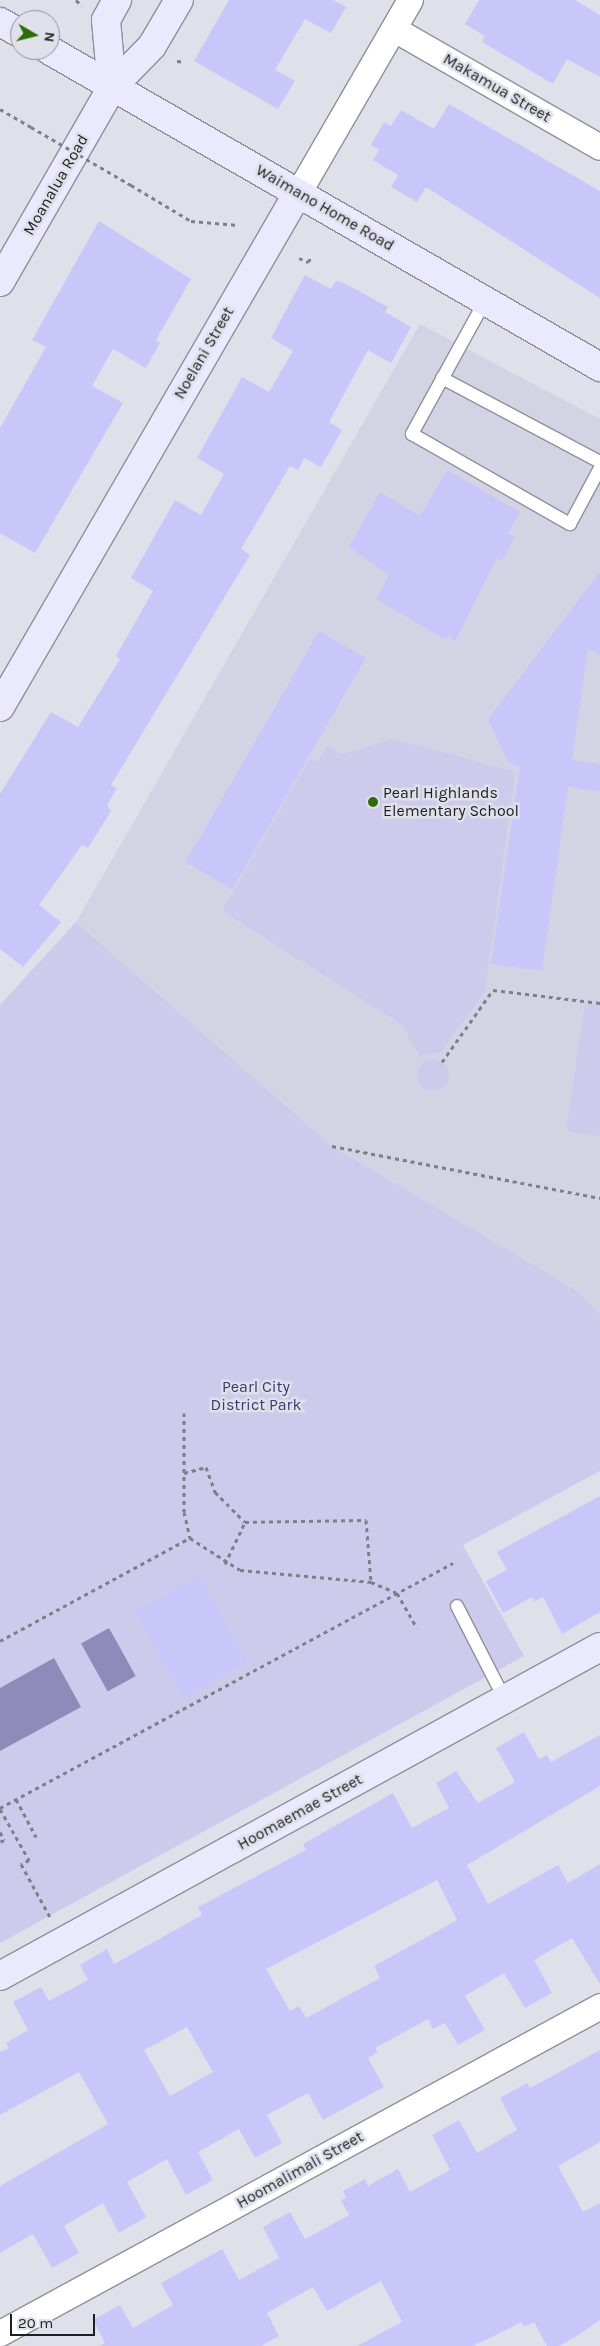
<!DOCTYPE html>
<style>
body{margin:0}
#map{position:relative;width:600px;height:2346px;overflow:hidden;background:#e0e0ea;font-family:Karla,sans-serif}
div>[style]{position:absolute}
.built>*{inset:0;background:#d4d3e4}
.green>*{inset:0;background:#cccbeb}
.round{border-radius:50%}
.water>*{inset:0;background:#8e8bbb;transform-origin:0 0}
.building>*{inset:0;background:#c9c6fa;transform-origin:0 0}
.path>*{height:3px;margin-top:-1.5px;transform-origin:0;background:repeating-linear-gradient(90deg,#7f7f86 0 4px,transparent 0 8px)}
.roads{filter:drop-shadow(1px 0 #909099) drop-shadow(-1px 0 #909099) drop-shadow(0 1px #909099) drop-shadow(0 -1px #909099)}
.lane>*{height:12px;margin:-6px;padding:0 6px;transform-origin:6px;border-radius:6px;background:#fff}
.street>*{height:25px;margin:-12.5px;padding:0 12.5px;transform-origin:12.5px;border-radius:12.5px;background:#fff}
.secondary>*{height:28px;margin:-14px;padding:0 14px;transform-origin:14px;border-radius:14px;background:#ebe9fe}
.path-bridge>*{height:3px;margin-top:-1.5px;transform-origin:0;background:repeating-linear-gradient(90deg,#7f7f86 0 4px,transparent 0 8px)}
.dots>*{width:14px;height:14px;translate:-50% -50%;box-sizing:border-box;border:2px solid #e0e0ea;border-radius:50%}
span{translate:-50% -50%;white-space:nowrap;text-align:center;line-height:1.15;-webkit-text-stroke:5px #e0e0ea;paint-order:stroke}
.street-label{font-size:16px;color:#1f1f22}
.poi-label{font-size:16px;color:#1f1f22}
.left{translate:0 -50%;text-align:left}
.park-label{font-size:16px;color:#403775}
.north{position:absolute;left:10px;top:10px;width:50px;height:50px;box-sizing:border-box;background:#e0e0ea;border:1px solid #93939a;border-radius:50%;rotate:98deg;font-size:14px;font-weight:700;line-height:20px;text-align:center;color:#1f1f22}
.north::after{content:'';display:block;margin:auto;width:18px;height:22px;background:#2d6d02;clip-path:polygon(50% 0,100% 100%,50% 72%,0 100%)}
.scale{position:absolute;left:10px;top:2314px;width:85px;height:22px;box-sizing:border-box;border:2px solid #1f1f22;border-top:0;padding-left:6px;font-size:15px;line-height:18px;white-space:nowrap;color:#1f1f22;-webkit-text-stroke:4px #e0e0ea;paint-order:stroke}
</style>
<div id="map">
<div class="built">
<i style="clip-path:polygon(420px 324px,600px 419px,600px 1313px,576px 1290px,332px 1146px,76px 922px)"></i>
</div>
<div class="green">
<i style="clip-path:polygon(395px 739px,515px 772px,485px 991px,441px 1052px,420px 1056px,401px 1024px,222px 911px,310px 758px,317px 762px,327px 746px,341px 754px)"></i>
<i style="clip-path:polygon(76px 922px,332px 1146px,576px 1290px,600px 1313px,600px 1471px,463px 1545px,524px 1656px,0 1943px,0 1005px)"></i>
<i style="clip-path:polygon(585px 1003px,600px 1005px,600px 1136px,566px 1131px)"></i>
<i class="round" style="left:417px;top:1059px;width:32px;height:32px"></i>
</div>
<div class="water">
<i style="left:109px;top:1628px;width:55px;height:32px;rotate:61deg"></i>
<i style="clip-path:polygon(54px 1658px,81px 1707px,0 1751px,0 1688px)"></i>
</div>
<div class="building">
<i style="clip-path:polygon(229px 0,333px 0,346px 7px,331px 33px,305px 19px,275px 70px,295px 81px,278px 109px,194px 61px)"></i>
<i style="clip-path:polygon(479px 0,575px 0,600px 15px,600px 77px,567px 59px,553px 84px,482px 42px,485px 36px,465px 24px)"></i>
<i style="clip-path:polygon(449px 104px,600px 191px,600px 298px,426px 187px,417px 202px,391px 187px,398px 175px,373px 160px,379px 150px,371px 145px,384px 122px,391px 126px,401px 110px,434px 129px)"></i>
<i style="clip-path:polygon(99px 221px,191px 279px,156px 340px,160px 343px,146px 368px,113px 349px,92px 386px,123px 403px,35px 553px,0 533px,0 428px,46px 347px,32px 340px)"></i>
<i style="clip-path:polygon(305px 275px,331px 289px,336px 281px,344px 283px,388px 307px,385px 312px,411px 327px,391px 363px,368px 350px,329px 422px,342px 430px,321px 467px,304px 458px,298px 470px,290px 466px,241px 549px,250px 555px,111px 785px,117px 788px,107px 805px,111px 811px,88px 848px,82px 845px,39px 905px,61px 922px,23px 967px,0 949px,0 794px,51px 712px,78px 727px,120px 659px,116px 656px,153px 591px,131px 578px,175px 500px,201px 515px,224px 474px,197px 458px,242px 377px,269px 392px,293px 351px,271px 338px)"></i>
<i style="clip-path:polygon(447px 470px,520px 512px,508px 533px,515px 537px,502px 561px,497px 558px,454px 643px,450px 634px,446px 640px,376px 599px,389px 575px,349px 547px,380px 492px,420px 516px)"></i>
<i style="clip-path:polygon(600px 572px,600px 656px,588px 649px,572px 760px,600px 764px,600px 791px,568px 787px,542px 971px,491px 964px,520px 767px,508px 763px,488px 719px)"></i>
<i style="left:319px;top:631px;width:54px;height:267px;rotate:30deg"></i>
<i style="clip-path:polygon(600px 1496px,600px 1612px,562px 1634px,543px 1597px,534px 1602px,532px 1597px,503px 1613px,486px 1581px,507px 1570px,497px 1552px)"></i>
<i style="left:199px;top:1576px;width:99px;height:73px;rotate:61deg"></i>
<i style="clip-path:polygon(evenodd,524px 1732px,539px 1759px,547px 1755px,551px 1762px,600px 1735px,600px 1786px,467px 1865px,488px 1904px,558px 1865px,568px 1883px,600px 1864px,600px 1984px,572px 1938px,534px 1960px,552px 1993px,525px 2008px,504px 1973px,465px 1996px,485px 2030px,458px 2045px,445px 2023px,433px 2029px,428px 2019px,375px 2048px,378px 2052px,368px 2058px,384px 2087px,323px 2120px,308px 2093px,267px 2115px,282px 2143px,255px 2158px,239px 2129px,198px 2152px,213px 2180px,186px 2195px,167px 2159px,127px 2182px,146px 2217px,119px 2233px,103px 2203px,64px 2226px,79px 2253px,52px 2268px,33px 2234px,0 2253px,0 2186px,108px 2124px,79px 2072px,0 2115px,0 2052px,9px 2048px,6px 2043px,28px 2030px,13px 2002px,41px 1987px,49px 2001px,88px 1980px,80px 1965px,107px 1949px,114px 1964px,202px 1915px,198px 1907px,306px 1850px,303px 1844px,393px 1793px,412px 1828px,449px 1808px,436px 1783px,456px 1771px,478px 1803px,515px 1782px,496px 1748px,524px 1732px,437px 1880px,457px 1920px,374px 1966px,380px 1978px,306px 2018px,299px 2006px,290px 2011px,266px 1969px,437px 1880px,524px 1732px,187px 2027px,213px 2072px,170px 2096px,144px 2050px,187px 2027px)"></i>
<i style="clip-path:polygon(600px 2050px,600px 2142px,558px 2166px,583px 2212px,600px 2203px,600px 2320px,577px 2336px,559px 2346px,547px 2346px,534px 2322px,524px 2327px,522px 2322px,473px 2346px,357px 2346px,402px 2322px,381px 2281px,327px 2311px,313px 2287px,267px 2313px,279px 2336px,261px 2346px,100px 2346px,105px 2343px,93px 2320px,120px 2305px,133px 2328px,173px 2305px,161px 2283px,222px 2249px,239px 2280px,279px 2258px,263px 2227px,290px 2212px,305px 2239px,349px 2215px,341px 2200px,346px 2198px,343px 2191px,365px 2179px,368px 2186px,398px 2169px,410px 2192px,450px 2170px,432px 2135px,459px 2120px,477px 2153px,517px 2130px,500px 2098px,527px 2083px,530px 2088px)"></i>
</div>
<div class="path">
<i style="left:76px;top:0;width:8px;rotate:45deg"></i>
<i style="left:177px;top:61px;width:8px;rotate:7deg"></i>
<i style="left:0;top:109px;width:36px;rotate:30deg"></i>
<i style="left:131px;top:185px;width:70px;rotate:31deg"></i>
<i style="left:191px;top:221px;width:47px;rotate:4.9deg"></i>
<i style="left:299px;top:258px;width:10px;rotate:24deg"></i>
<i style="left:308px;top:262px;width:7px;rotate:-56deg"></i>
<i style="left:442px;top:1062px;width:88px;rotate:-54.7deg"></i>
<i style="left:493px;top:990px;width:108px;rotate:6.9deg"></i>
<i style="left:332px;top:1146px;width:273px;rotate:11deg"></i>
<i style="left:184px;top:1413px;width:99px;rotate:90deg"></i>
<i style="left:184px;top:1512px;width:27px;rotate:77deg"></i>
<i style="left:184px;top:1473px;width:23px;rotate:-15deg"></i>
<i style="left:206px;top:1467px;width:27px;rotate:70deg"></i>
<i style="left:215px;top:1492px;width:42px;rotate:45deg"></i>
<i style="left:245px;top:1522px;width:121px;rotate:-0.9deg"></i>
<i style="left:366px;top:1520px;width:62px;rotate:85.4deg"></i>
<i style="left:225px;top:1564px;width:47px;rotate:-64.5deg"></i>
<i style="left:0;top:1641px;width:216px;rotate:-28.5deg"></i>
<i style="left:190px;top:1538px;width:59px;rotate:32.6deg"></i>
<i style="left:240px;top:1570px;width:132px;rotate:5.2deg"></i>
<i style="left:371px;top:1582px;width:28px;rotate:23deg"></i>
<i style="left:397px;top:1593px;width:40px;rotate:60.3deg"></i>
<i style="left:16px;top:1799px;width:43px;rotate:62.2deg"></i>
<i style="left:0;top:1808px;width:515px;rotate:-28.41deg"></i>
<i style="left:0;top:1809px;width:59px;rotate:60.4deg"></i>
<i style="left:29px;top:1860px;width:9px;rotate:153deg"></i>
<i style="left:21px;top:1864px;width:60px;rotate:61.3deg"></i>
<i style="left:0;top:1832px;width:9px;rotate:63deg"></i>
<i style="left:4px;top:1840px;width:4px;rotate:153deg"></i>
</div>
<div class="roads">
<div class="lane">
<i style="left:485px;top:301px;width:152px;rotate:118.8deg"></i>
<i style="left:412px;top:434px;width:182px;rotate:29.7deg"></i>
<i style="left:570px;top:524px;width:64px;rotate:-61.8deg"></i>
<i style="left:442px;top:378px;width:179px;rotate:28deg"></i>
<i style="left:457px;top:1606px;width:106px;rotate:62.9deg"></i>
</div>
<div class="street">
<i style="left:394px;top:29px;width:237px;rotate:29.8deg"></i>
<i style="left:298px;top:193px;width:223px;rotate:-59.9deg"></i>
<i style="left:0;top:2333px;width:683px;rotate:-28.59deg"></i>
</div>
<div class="secondary">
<i style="left:0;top:22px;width:23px;rotate:29deg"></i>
<i style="left:49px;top:50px;width:636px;rotate:29.91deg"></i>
<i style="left:112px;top:87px;width:67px;rotate:-95.1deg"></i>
<i style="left:106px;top:20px;width:23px;rotate:-61deg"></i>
<i style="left:0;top:282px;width:225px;rotate:-60.1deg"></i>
<i style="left:112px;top:87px;width:57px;rotate:-45.7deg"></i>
<i style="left:152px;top:46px;width:53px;rotate:-59.6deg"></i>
<i style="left:0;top:707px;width:594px;rotate:-59.9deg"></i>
<i style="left:0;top:1976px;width:684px;rotate:-28.74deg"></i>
</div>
</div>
<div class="path-bridge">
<i style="left:31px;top:127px;width:116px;rotate:30.1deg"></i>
</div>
<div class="dots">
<i style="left:373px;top:802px;background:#2d6d02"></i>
</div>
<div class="street-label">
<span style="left:497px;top:88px;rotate:30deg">Makamua Street</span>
<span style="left:56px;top:185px;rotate:-60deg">Moanalua Road</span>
<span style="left:325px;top:208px;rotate:30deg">Waimano Home Road</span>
<span style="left:204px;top:353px;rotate:-60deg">Noelani Street</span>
<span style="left:300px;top:1812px;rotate:-29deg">Hoomaemae Street</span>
<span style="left:300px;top:2170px;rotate:-29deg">Hoomalimali Street</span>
</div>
<div class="poi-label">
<span class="left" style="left:383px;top:802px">Pearl Highlands<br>Elementary School</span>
</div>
<div class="park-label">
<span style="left:256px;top:1396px">Pearl City<br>District Park</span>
</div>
<div class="north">N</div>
<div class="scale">20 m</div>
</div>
